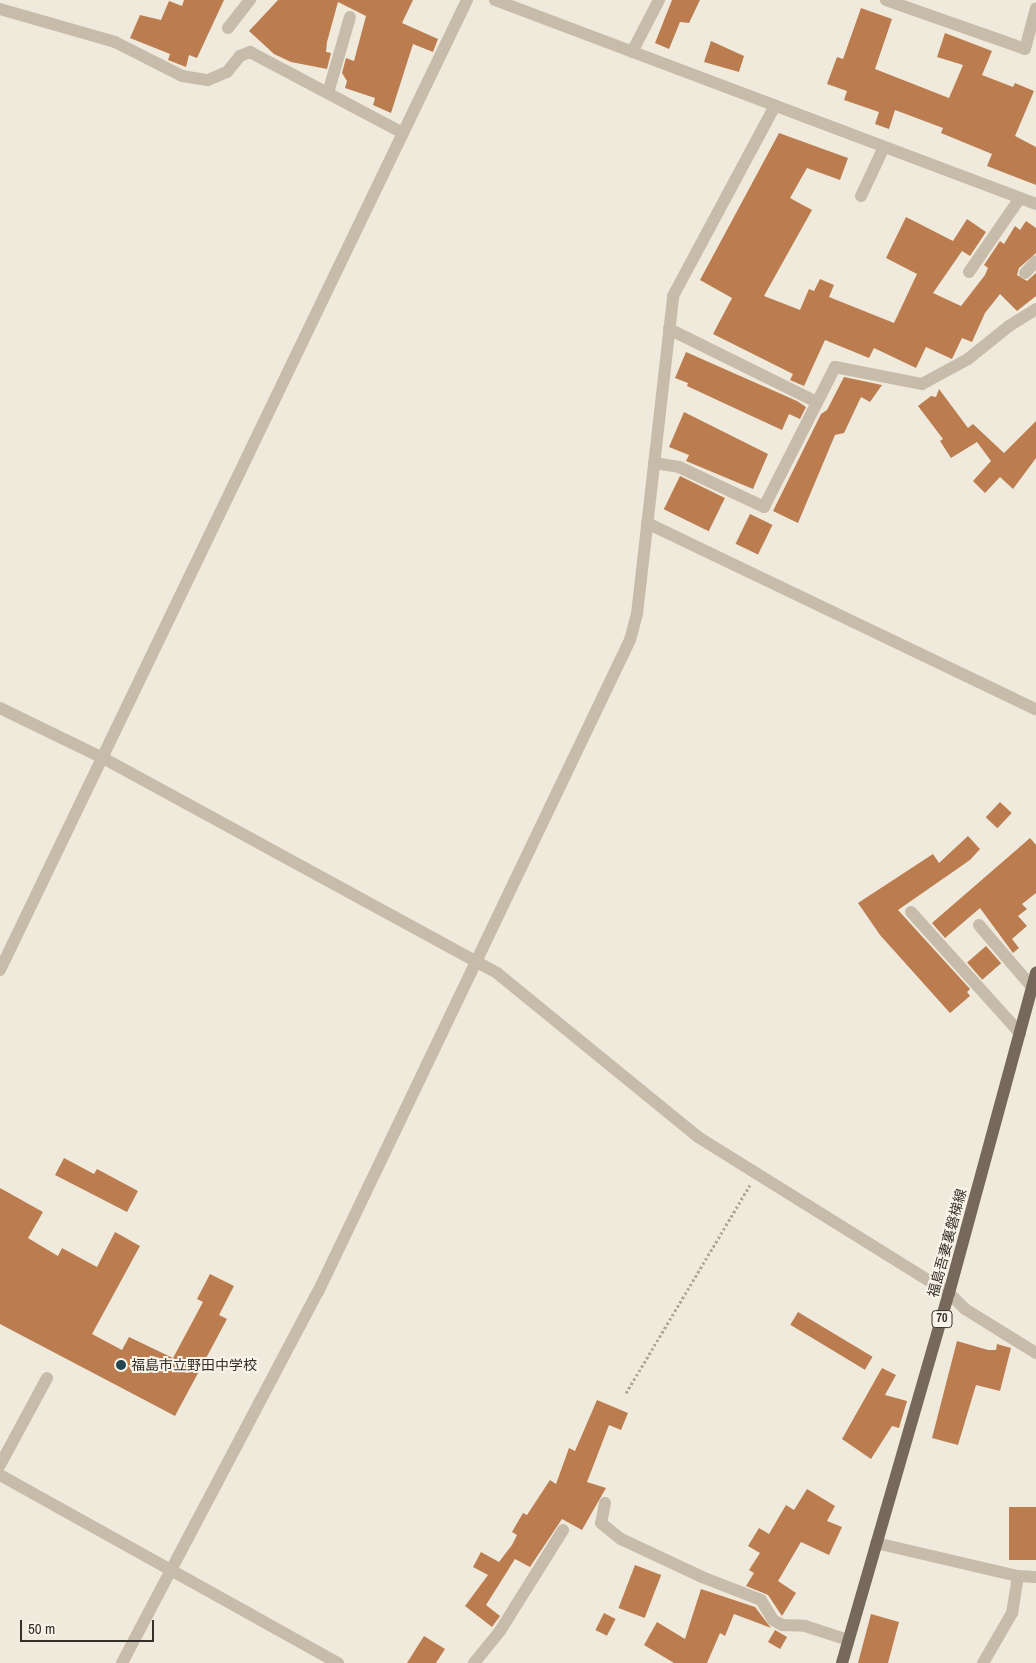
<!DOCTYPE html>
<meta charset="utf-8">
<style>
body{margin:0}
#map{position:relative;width:1036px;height:1663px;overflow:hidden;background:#f0eadd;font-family:"Archivo Narrow","Noto Sans JP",sans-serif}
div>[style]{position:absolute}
.building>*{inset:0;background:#bb7d4f;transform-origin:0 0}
.path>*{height:3px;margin-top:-1.5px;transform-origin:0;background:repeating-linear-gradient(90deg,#b3a794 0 2.5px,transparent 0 5px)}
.minor>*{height:12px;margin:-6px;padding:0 6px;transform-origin:6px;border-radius:6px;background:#c7bcaa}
.major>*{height:12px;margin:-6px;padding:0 6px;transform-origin:6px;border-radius:6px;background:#76695b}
.dots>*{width:14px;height:14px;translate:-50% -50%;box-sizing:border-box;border:2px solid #f8f4e9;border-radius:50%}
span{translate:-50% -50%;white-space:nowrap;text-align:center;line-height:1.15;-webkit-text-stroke:4px #f8f4e9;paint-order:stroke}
.shield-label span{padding:1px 4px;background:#f8f4e9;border:1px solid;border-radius:4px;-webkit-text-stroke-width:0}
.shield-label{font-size:12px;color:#352f29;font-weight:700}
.street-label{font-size:14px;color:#352f29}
.poi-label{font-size:14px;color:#352f29}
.left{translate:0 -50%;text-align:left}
.scale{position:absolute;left:20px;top:1620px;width:134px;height:22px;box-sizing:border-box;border:2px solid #352f29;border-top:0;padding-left:6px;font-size:15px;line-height:18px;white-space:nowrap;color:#352f29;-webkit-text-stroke:4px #f8f4e9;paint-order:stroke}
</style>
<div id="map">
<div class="building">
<i style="clip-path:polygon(184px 0,224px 0,197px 58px,189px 55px,186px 67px,168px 60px,170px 54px,130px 38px,140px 15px,161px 20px,169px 1px,182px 6px)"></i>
<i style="clip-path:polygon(278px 0,413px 0,402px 23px,438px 39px,433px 52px,413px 44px,391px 113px,373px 105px,375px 98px,345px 88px,347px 81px,342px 73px,346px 58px,354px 61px,366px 16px,338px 2px,327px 42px,326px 52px,331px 53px,327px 69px,291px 62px,274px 54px,249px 31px)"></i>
<i style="clip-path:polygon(672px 0,700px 0,689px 23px,680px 22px,669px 49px,655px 43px)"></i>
<i style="clip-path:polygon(861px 8px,892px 19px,875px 69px,949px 98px,963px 65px,937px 57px,945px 33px,992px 51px,982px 75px,1013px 87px,1015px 83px,1034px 91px,1015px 136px,1036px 147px,1036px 185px,987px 166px,992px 154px,941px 133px,943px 128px,895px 110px,889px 129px,875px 124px,879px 112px,844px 100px,847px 91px,827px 84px,837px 57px,843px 59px)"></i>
<i style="clip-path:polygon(711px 41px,744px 56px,739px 72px,704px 62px)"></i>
<i style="clip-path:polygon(779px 133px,848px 158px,840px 180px,807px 168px,790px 198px,812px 210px,764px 296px,800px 310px,809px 289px,814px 291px,820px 279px,834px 285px,829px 297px,894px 323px,917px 274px,886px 258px,906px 217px,953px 241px,967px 219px,986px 232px,970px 256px,962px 251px,933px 293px,961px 306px,985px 275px,988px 268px,984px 265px,1000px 241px,1004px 244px,1015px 226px,1020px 230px,1026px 221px,1036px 228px,1036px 253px,1019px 268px,1017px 275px,1027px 281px,1036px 273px,1036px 296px,1017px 311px,1000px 294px,985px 313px,972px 342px,962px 338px,952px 359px,926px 347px,916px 368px,874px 348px,869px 358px,825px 340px,804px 386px,790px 380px,793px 374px,713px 334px,732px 298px,700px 280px)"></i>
<i style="clip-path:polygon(686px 352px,797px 401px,806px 407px,800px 419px,789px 414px,782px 430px,687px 386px,688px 383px,675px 378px)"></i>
<i style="clip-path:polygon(844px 377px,882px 385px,870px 402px,861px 397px,844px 433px,835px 435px,798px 523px,773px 511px,821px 414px,827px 410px)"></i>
<i style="clip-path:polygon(939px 389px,968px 428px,973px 424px,1004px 453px,1036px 421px,1036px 458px,1013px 489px,1000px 477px,985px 493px,973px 481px,991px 461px,977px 442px,951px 458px,940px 441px,943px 439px,918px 406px,931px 396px,936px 397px)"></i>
<i style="clip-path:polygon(684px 412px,768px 454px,753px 489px,686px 461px,689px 455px,669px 447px)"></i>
<i style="left:680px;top:476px;width:50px;height:37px;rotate:26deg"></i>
<i style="left:750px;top:514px;width:25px;height:33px;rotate:26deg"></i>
<i style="left:1000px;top:802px;width:16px;height:21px;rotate:43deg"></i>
<i style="clip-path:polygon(968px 836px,980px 849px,970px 860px,898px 910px,970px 989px,967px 992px,970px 996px,950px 1013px,880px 935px,858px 903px,933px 854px,939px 863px)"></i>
<i style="clip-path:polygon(1030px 838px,1036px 845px,1036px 893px,1022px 904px,1027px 909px,1018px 916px,1027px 926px,1012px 939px,1019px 948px,1013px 953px,980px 908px,945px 938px,932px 923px)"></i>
<i style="left:986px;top:946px;width:23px;height:25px;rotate:49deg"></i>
<i style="clip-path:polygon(64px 1158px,94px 1174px,97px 1169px,138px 1191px,127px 1212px,55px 1175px)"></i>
<i style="clip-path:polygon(0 1188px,43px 1212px,28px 1238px,58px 1256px,62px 1248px,97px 1267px,115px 1232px,140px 1246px,92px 1334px,122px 1350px,129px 1337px,173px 1358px,203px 1302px,197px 1299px,210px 1274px,234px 1286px,219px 1315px,227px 1319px,175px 1416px,0 1324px)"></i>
<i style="left:798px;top:1312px;width:87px;height:15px;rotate:31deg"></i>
<i style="clip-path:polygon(957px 1341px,988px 1350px,996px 1350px,997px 1344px,1011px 1348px,1000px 1391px,976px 1385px,958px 1445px,932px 1438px)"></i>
<i style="clip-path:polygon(882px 1368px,896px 1375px,885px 1395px,907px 1401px,899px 1428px,892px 1426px,871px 1459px,842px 1439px)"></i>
<i style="clip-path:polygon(597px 1400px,628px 1413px,621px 1430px,609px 1425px,587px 1482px,606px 1488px,582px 1530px,562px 1519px,530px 1567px,515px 1559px,486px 1605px,500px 1616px,492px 1627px,465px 1606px,488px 1575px,473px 1567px,481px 1552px,499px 1562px,512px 1545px,517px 1535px,512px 1532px,523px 1513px,527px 1515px,550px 1480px,556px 1484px,569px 1448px,575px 1451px)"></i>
<i style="clip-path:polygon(807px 1489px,835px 1506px,827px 1521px,842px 1527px,829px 1555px,801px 1542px,778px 1581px,796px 1593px,782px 1616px,768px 1595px,746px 1586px,754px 1573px,749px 1570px,760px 1553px,748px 1546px,759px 1528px,769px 1534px,786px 1505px,794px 1510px)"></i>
<i style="left:1036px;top:1507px;width:53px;height:27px;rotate:90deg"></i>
<i style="left:635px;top:1565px;width:28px;height:46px;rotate:21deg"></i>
<i style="clip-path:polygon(701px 1589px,755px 1607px,771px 1628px,734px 1614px,725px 1636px,720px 1633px,707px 1663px,674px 1663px,644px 1645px,657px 1622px,685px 1639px)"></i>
<i style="left:604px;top:1613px;width:13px;height:19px;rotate:27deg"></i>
<i style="clip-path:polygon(871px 1614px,899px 1622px,888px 1663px,858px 1663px)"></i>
<i style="left:775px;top:1630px;width:14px;height:14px;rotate:30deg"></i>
<i style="clip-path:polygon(424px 1636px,445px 1649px,436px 1663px,407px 1663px)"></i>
</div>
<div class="path">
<i style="left:626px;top:1393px;width:242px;rotate:-59.2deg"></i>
</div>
<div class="minor">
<i style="left:495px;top:0;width:578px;rotate:20.66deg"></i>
<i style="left:886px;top:0;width:147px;rotate:19.4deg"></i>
<i style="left:1025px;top:49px;width:42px;rotate:-75deg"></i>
<i style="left:0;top:9px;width:120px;rotate:16deg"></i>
<i style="left:115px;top:42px;width:75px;rotate:26.9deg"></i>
<i style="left:182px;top:76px;width:26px;rotate:9deg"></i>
<i style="left:208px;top:80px;width:21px;rotate:-23deg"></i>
<i style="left:227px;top:72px;width:21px;rotate:-51deg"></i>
<i style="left:240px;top:56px;width:11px;rotate:-22deg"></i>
<i style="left:250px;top:52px;width:173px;rotate:27.9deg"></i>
<i style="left:228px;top:28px;width:36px;rotate:-52deg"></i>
<i style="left:632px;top:52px;width:59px;rotate:-62.6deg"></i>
<i style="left:328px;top:93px;width:79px;rotate:-73.9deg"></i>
<i style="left:861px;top:196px;width:54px;rotate:-64.9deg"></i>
<i style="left:969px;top:272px;width:90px;rotate:-55.4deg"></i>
<i style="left:1025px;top:273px;width:16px;rotate:-47deg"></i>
<i style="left:669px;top:329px;width:165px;rotate:26.3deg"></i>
<i style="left:654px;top:463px;width:25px;rotate:9deg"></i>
<i style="left:679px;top:467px;width:94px;rotate:25.2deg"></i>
<i style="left:764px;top:507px;width:157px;rotate:-63.1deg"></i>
<i style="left:835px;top:367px;width:89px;rotate:11.1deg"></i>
<i style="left:922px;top:384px;width:52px;rotate:-28.5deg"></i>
<i style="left:968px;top:359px;width:53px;rotate:-38.8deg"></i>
<i style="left:1009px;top:326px;width:32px;rotate:-32deg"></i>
<i style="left:647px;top:523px;width:431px;rotate:25.6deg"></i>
<i style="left:0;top:708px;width:114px;rotate:25.9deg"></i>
<i style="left:103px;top:758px;width:449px;rotate:28.6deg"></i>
<i style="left:497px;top:973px;width:259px;rotate:39.2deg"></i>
<i style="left:698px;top:1137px;width:296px;rotate:31.9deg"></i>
<i style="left:949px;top:1293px;width:23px;rotate:45deg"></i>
<i style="left:965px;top:1309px;width:84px;rotate:31.8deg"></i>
<i style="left:911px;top:912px;width:163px;rotate:48deg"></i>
<i style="left:979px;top:925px;width:82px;rotate:49.5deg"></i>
<i style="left:0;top:970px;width:1077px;rotate:-64.29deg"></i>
<i style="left:0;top:1465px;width:99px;rotate:-61.6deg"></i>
<i style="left:0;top:1475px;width:387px;rotate:29.1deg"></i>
<i style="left:605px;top:1503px;width:20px;rotate:101deg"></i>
<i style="left:601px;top:1523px;width:26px;rotate:39deg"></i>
<i style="left:621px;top:1539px;width:89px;rotate:25.1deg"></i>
<i style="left:702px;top:1577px;width:63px;rotate:21.3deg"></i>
<i style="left:761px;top:1600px;width:23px;rotate:59deg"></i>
<i style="left:773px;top:1620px;width:10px;rotate:29deg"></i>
<i style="left:782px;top:1625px;width:23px;rotate:2deg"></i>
<i style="left:805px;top:1626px;width:45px;rotate:18deg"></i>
<i style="left:876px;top:1543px;width:146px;rotate:13.1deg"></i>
<i style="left:1018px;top:1576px;width:37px;rotate:99deg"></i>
<i style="left:1012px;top:1613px;width:58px;rotate:120.1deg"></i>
<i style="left:1018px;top:1576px;width:18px;rotate:3deg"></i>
<i style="left:122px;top:1663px;width:420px;rotate:-62.2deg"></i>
<i style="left:318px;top:1292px;width:723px;rotate:-64.43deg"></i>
<i style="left:630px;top:640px;width:27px;rotate:-75deg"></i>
<i style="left:637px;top:614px;width:320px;rotate:-83.5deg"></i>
<i style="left:673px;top:296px;width:216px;rotate:-61.8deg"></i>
<i style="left:474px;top:1663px;width:41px;rotate:-50.9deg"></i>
<i style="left:500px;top:1631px;width:119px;rotate:-58deg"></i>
</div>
<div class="major">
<i style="left:842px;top:1663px;width:385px;rotate:-73.9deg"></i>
<i style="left:949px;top:1293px;width:332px;rotate:-74.8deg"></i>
</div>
<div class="dots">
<i style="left:121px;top:1365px;background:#224753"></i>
</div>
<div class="shield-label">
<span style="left:942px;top:1319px">70</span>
</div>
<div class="street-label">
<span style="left:947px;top:1243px;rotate:-75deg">福島吾妻裏磐梯線</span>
</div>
<div class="poi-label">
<span class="left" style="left:131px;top:1365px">福島市立野田中学校</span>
</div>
<div class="scale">50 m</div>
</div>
